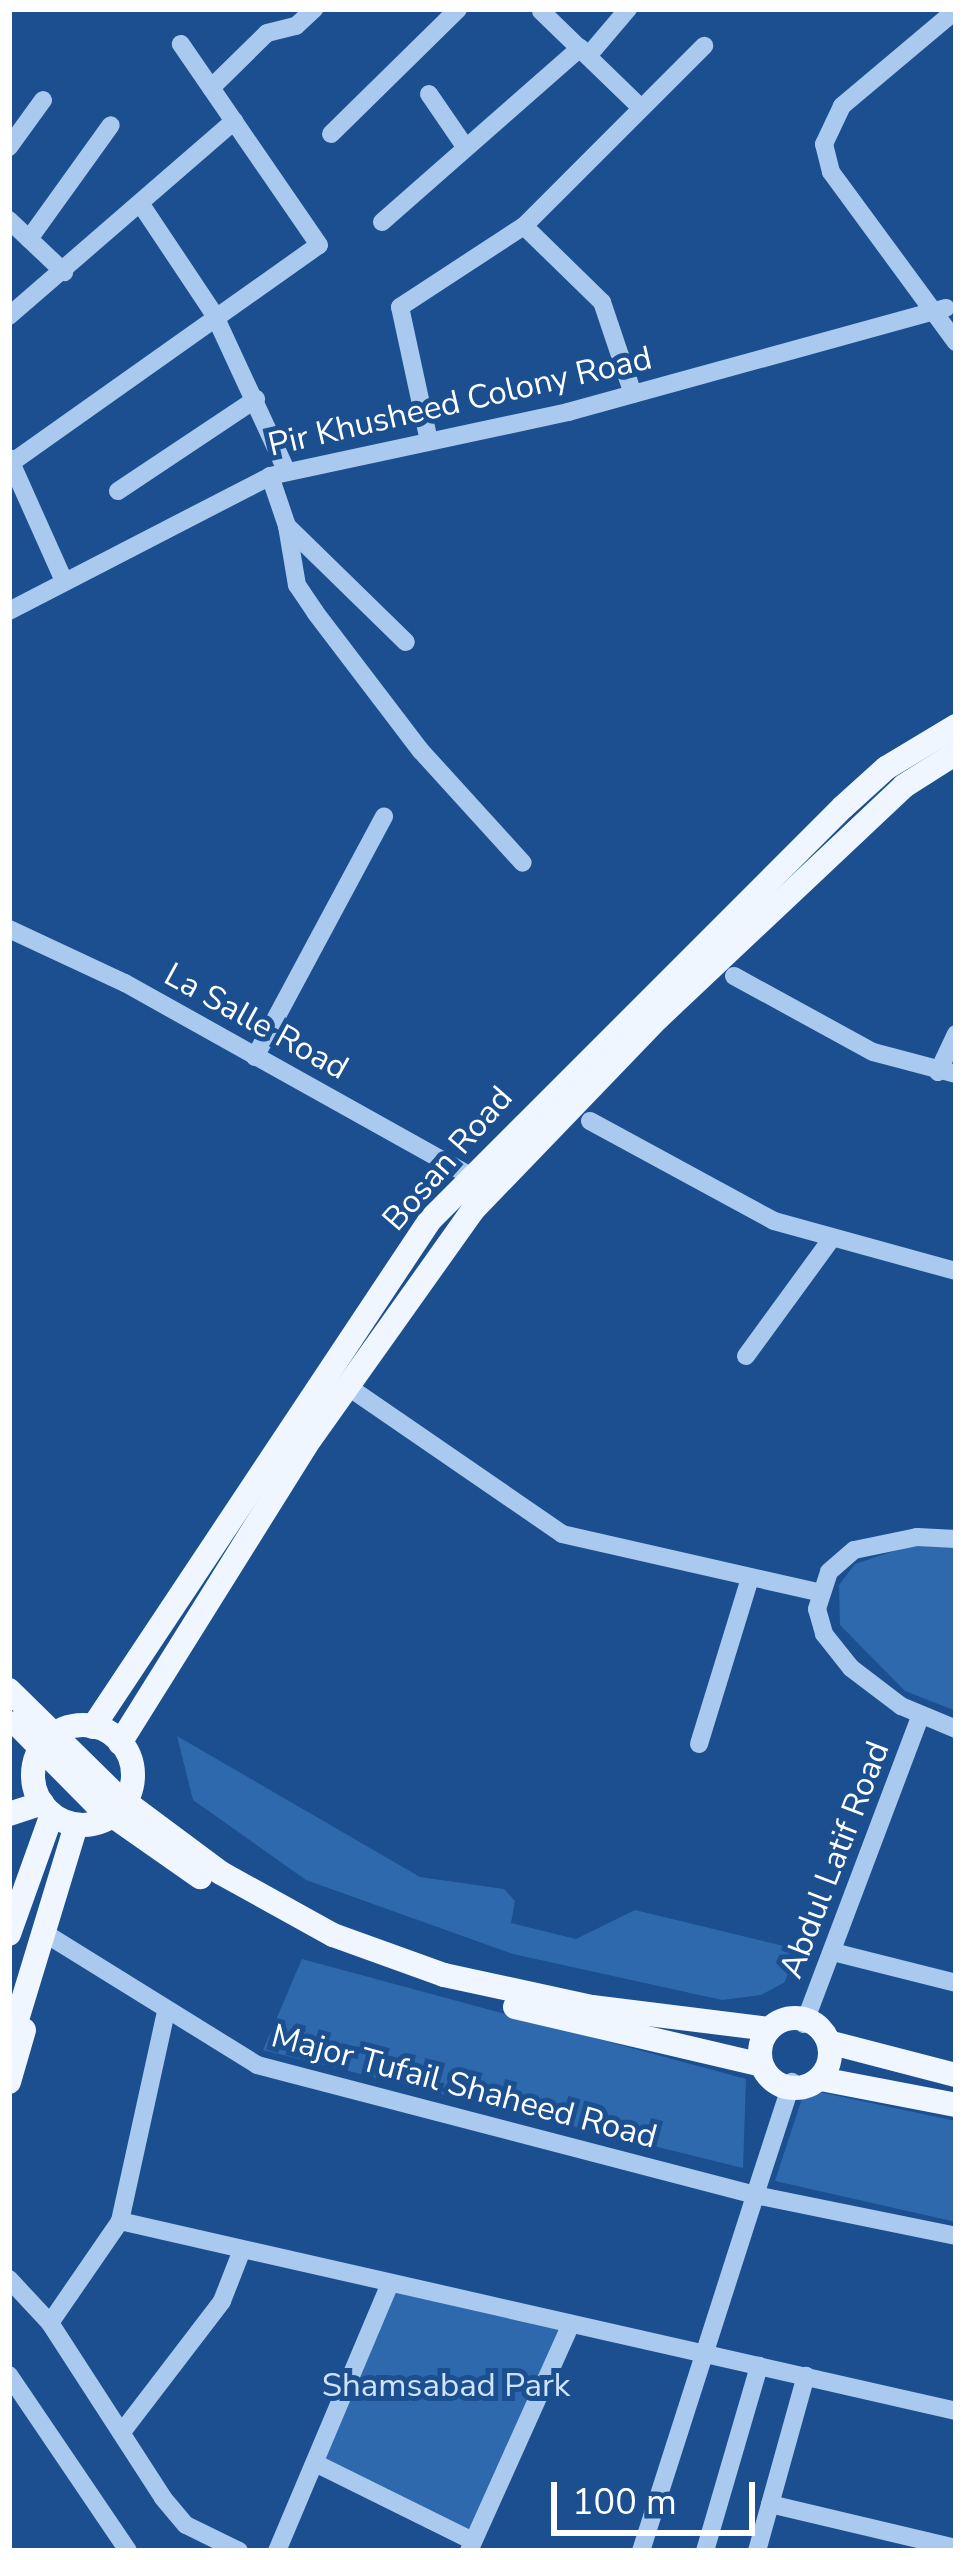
<!DOCTYPE html>
<style>
body{margin:0}
#map{position:relative;width:965px;height:2560px;overflow:hidden;background:#1b4f8f;font-family:"Nunito Sans",sans-serif}
div>[style]{position:absolute}
.green>*{inset:0;background:#2e69ad}
.minor>*{height:18px;margin:-9px;padding:0 9px;transform-origin:9px;border-radius:9px;background:#a9c9ee}
.major>*{height:24px;margin:-12px;padding:0 12px;transform-origin:12px;border-radius:12px;background:#f0f6ff}
.major>.ring{margin:-12px;padding:0;box-sizing:content-box;background:none;border:24px solid #f0f6ff;border-radius:50%}
.major-bridge>*{height:24px;margin:-12px;padding:0 12px;transform-origin:12px;border-radius:12px;background:#f0f6ff}
span{translate:-50% -50%;white-space:nowrap;text-align:center;line-height:1.15;-webkit-text-stroke:10px #1b4f8f;paint-order:stroke}
.street-label{font-size:33px;color:#fff}
.park-label{font-size:33px;color:#cfe3fa}
.frame{position:absolute;inset:0;border:12px solid #fff;pointer-events:none}
.scale{position:absolute;left:551px;top:2482px;width:204px;height:54px;box-sizing:border-box;border:6px solid #fff;border-top:0;padding-left:15px;font-size:36px;line-height:42px;white-space:nowrap;color:#fff;-webkit-text-stroke:9px #1b4f8f;paint-order:stroke}
</style>
<div id="map">
<div class="green">
<i style="clip-path:polygon(921px 1542px,956px 1544px,956px 1711px,905px 1691px,840px 1625px,839px 1585px,855px 1564px)"></i>
<i style="clip-path:polygon(177px 1736px,420px 1877px,504px 1889px,515px 1901px,511px 1923px,576px 1939px,635px 1910px,800px 1950px,789px 1980px,761px 1995px,722px 2000px,513px 1954px,306px 1880px,193px 1800px)"></i>
<i style="clip-path:polygon(302px 1959px,746px 2079px,743px 2168px,263px 2050px)"></i>
<i style="clip-path:polygon(805px 2089px,956px 2121px,956px 2222px,775px 2181px)"></i>
<i style="clip-path:polygon(392px 2288px,568px 2326px,471px 2536px,321px 2461px)"></i>
</div>
<div class="minor">
<i style="left:956px;top:10px;width:149px;rotate:139.9deg"></i>
<i style="left:842px;top:106px;width:42px;rotate:115.3deg"></i>
<i style="left:824px;top:144px;width:29px;rotate:76deg"></i>
<i style="left:831px;top:172px;width:211px;rotate:53.7deg"></i>
<i style="left:541px;top:11px;width:136px;rotate:44.1deg"></i>
<i style="left:588px;top:56px;width:62px;rotate:-49.6deg"></i>
<i style="left:211px;top:88px;width:78px;rotate:-44.5deg"></i>
<i style="left:267px;top:33px;width:30px;rotate:-14deg"></i>
<i style="left:296px;top:26px;width:25px;rotate:-43deg"></i>
<i style="left:429px;top:94px;width:65px;rotate:55.6deg"></i>
<i style="left:331px;top:134px;width:178px;rotate:-44.5deg"></i>
<i style="left:9px;top:147px;width:58px;rotate:-54.1deg"></i>
<i style="left:142px;top:206px;width:130px;rotate:56.3deg"></i>
<i style="left:214px;top:314px;width:174px;rotate:65.2deg"></i>
<i style="left:9px;top:220px;width:76px;rotate:43.4deg"></i>
<i style="left:382px;top:222px;width:264px;rotate:-41.3deg"></i>
<i style="left:524px;top:226px;width:109px;rotate:44.3deg"></i>
<i style="left:602px;top:302px;width:97px;rotate:71.4deg"></i>
<i style="left:29px;top:239px;width:140px;rotate:-54.3deg"></i>
<i style="left:9px;top:316px;width:298px;rotate:-40.9deg"></i>
<i style="left:429px;top:441px;width:137px;rotate:-102.2deg"></i>
<i style="left:400px;top:307px;width:148px;rotate:-33.2deg"></i>
<i style="left:524px;top:226px;width:255px;rotate:-45deg"></i>
<i style="left:9px;top:458px;width:135px;rotate:65.9deg"></i>
<i style="left:11px;top:463px;width:377px;rotate:-35.3deg"></i>
<i style="left:319px;top:245px;width:244px;rotate:-124.5deg"></i>
<i style="left:270px;top:476px;width:53px;rotate:71.2deg"></i>
<i style="left:287px;top:526px;width:166px;rotate:44.3deg"></i>
<i style="left:118px;top:491px;width:166px;rotate:-33.7deg"></i>
<i style="left:287px;top:526px;width:60px;rotate:80.4deg"></i>
<i style="left:297px;top:585px;width:32px;rotate:56deg"></i>
<i style="left:315px;top:612px;width:175px;rotate:52.7deg"></i>
<i style="left:421px;top:751px;width:151px;rotate:47.7deg"></i>
<i style="left:9px;top:611px;width:294px;rotate:-27.3deg"></i>
<i style="left:270px;top:476px;width:305px;rotate:-12.1deg"></i>
<i style="left:568px;top:412px;width:392px;rotate:-15.4deg"></i>
<i style="left:9px;top:929px;width:128px;rotate:25deg"></i>
<i style="left:125px;top:983px;width:394px;rotate:29.2deg"></i>
<i style="left:734px;top:976px;width:158px;rotate:28.7deg"></i>
<i style="left:873px;top:1052px;width:86px;rotate:14.8deg"></i>
<i style="left:255px;top:1057px;width:273px;rotate:-61.8deg"></i>
<i style="left:938px;top:1072px;width:42px;rotate:-64.7deg"></i>
<i style="left:590px;top:1121px;width:209px;rotate:28.5deg"></i>
<i style="left:774px;top:1221px;width:189px;rotate:15.4deg"></i>
<i style="left:746px;top:1356px;width:142px;rotate:-53.9deg"></i>
<i style="left:347px;top:1386px;width:261px;rotate:34.5deg"></i>
<i style="left:562px;top:1534px;width:262px;rotate:12.8deg"></i>
<i style="left:956px;top:1539px;width:39px;rotate:-177deg"></i>
<i style="left:917px;top:1537px;width:64px;rotate:168.3deg"></i>
<i style="left:854px;top:1550px;width:33px;rotate:139deg"></i>
<i style="left:829px;top:1572px;width:39px;rotate:108deg"></i>
<i style="left:817px;top:1609px;width:26px;rotate:74deg"></i>
<i style="left:824px;top:1634px;width:43px;rotate:51.5deg"></i>
<i style="left:851px;top:1668px;width:63px;rotate:37.2deg"></i>
<i style="left:901px;top:1706px;width:60px;rotate:22.7deg"></i>
<i style="left:699px;top:1744px;width:174px;rotate:-72.9deg"></i>
<i style="left:46px;top:1934px;width:248px;rotate:31.8deg"></i>
<i style="left:257px;top:2065px;width:515px;rotate:14.63deg"></i>
<i style="left:755px;top:2195px;width:119px;rotate:-71.9deg"></i>
<i style="left:837px;top:1953px;width:123px;rotate:14.1deg"></i>
<i style="left:804px;top:2024px;width:328px;rotate:-69.3deg"></i>
<i style="left:120px;top:2221px;width:857px;rotate:12.8deg"></i>
<i style="left:9px;top:2279px;width:60px;rotate:47deg"></i>
<i style="left:50px;top:2323px;width:208px;rotate:57.1deg"></i>
<i style="left:163px;top:2498px;width:35px;rotate:50deg"></i>
<i style="left:186px;top:2525px;width:59px;rotate:26.1deg"></i>
<i style="left:50px;top:2323px;width:124px;rotate:-55.5deg"></i>
<i style="left:120px;top:2221px;width:215px;rotate:-77.6deg"></i>
<i style="left:9px;top:2375px;width:212px;rotate:55.9deg"></i>
<i style="left:122px;top:2432px;width:165px;rotate:-52.6deg"></i>
<i style="left:222px;top:2301px;width:55px;rotate:-68.6deg"></i>
<i style="left:315px;top:2463px;width:176px;rotate:26.3deg"></i>
<i style="left:770px;top:2504px;width:191px;rotate:13.3deg"></i>
<i style="left:277px;top:2551px;width:290px;rotate:-67.1deg"></i>
<i style="left:469px;top:2551px;width:249px;rotate:-65.8deg"></i>
<i style="left:641px;top:2551px;width:374px;rotate:-72.2deg"></i>
<i style="left:755px;top:2195px;width:205px;rotate:11.5deg"></i>
<i style="left:705px;top:2551px;width:193px;rotate:-73.7deg"></i>
<i style="left:757px;top:2551px;width:182px;rotate:-74.4deg"></i>
</div>
<div class="major">
<i class="ring" style="left:33px;top:1725px;width:76px;height:76px"></i>
<i style="left:93px;top:1727px;width:609px;rotate:-56.39deg"></i>
<i style="left:430px;top:1220px;width:584px;rotate:-45deg"></i>
<i style="left:843px;top:807px;width:58px;rotate:-42.2deg"></i>
<i style="left:886px;top:768px;width:82px;rotate:-31deg"></i>
<i style="left:120px;top:1743px;width:351px;rotate:-58deg"></i>
<i style="left:306px;top:1445px;width:288px;rotate:-54.6deg"></i>
<i style="left:473px;top:1210px;width:267px;rotate:-46.1deg"></i>
<i style="left:658px;top:1018px;width:338px;rotate:-43.3deg"></i>
<i style="left:904px;top:786px;width:62px;rotate:-32.4deg"></i>
<i style="left:9px;top:1814px;width:35px;rotate:-18deg"></i>
<i style="left:9px;top:1934px;width:127px;rotate:-70.3deg"></i>
<i style="left:444px;top:1975px;width:151px;rotate:12.2deg"></i>
<i style="left:592px;top:2007px;width:177px;rotate:7.1deg"></i>
<i style="left:515px;top:2007px;width:250px;rotate:13.2deg"></i>
<i class="ring" style="left:760px;top:2018px;width:46px;height:46px"></i>
<i style="left:832px;top:2043px;width:128px;rotate:14.5deg"></i>
<i style="left:9px;top:2046px;width:231px;rotate:-73.1deg"></i>
<i style="left:821px;top:2079px;width:137px;rotate:10.9deg"></i>
<i style="left:9px;top:2082px;width:54px;rotate:-73.9deg"></i>
</div>
<div class="major-bridge">
<i style="left:9px;top:1690px;width:150px;rotate:44.5deg"></i>
<i style="left:116px;top:1795px;width:131px;rotate:36.6deg"></i>
<i style="left:221px;top:1873px;width:128px;rotate:29deg"></i>
<i style="left:333px;top:1935px;width:118px;rotate:19.8deg"></i>
<i style="left:16px;top:1723px;width:115px;rotate:45.4deg"></i>
<i style="left:97px;top:1805px;width:126px;rotate:35deg"></i>
</div>
<div class="street-label">
<span style="left:460px;top:402px;rotate:-13deg">Pir Khusheed Colony Road</span>
<span style="left:256px;top:1022px;rotate:29deg">La Salle Road</span>
<span style="left:448px;top:1159px;rotate:-49deg">Bosan Road</span>
<span style="left:835px;top:1860px;rotate:-69deg">Abdul Latif Road</span>
<span style="left:464px;top:2087px;rotate:15deg">Major Tufail Shaheed Road</span>
</div>
<div class="park-label">
<span style="left:446px;top:2386px">Shamsabad Park</span>
</div>
<div class="frame"></div>
<div class="scale">100 m</div>
</div>
